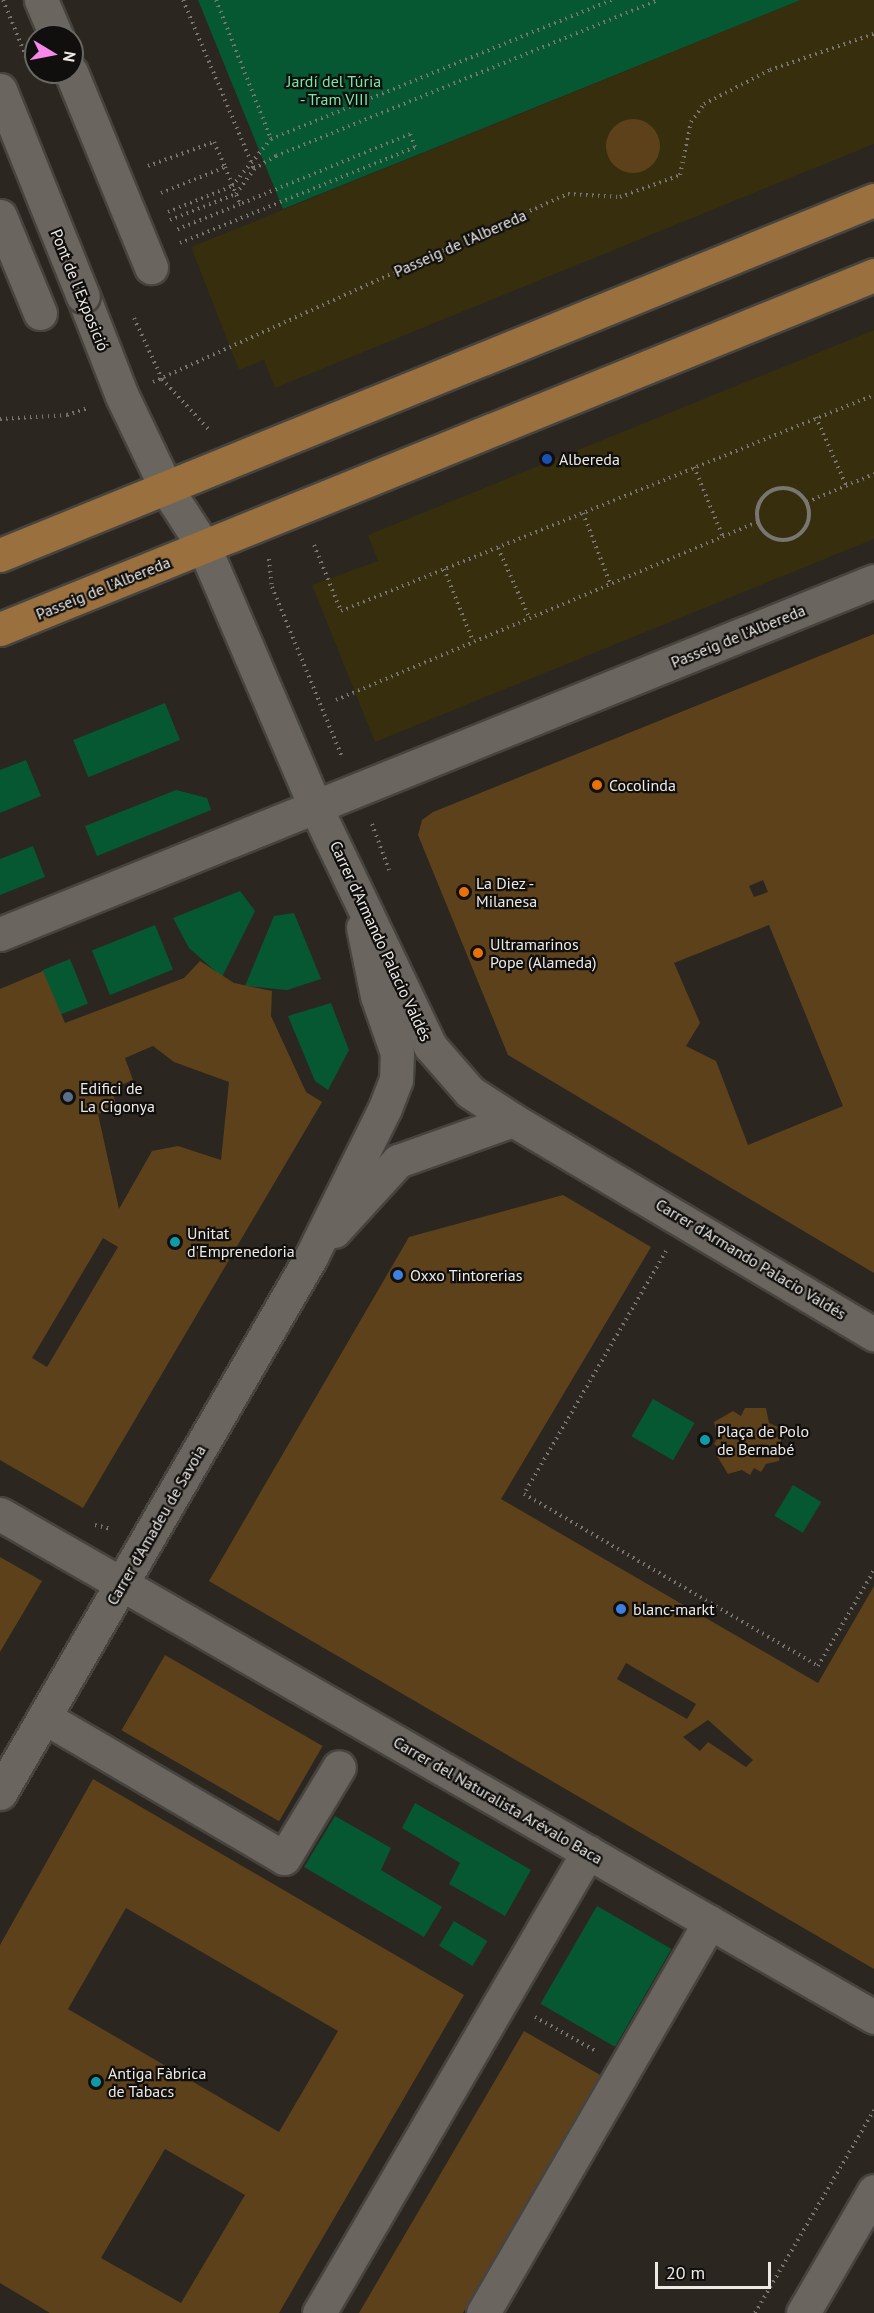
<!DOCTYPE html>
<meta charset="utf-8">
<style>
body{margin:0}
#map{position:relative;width:874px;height:2313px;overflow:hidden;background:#2b2620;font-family:"PT Sans",sans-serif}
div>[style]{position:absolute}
.green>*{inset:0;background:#065833;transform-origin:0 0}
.sand>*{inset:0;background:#362e0d}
.building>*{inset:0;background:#5d411b;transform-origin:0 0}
.round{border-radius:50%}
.path>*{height:4px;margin-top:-2px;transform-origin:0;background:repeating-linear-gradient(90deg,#797570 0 1.5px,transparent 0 6px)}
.path>.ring{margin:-2px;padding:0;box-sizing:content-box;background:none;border:4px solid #797570;border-radius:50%}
.roads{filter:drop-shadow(2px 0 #47443f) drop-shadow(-2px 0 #47443f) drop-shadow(0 2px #47443f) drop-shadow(0 -2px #47443f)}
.minor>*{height:33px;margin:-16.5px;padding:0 16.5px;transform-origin:16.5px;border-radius:16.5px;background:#6a655f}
.major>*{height:33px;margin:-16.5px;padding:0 16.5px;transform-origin:16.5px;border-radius:16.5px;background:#99703e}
.path-bridge>*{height:4px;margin-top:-2px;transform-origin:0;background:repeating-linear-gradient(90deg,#797570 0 1.5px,transparent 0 6px)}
.bridges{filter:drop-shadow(2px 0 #47443f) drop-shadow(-2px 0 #47443f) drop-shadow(0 2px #47443f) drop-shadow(0 -2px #47443f)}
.minor-bridge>*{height:33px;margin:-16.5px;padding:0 16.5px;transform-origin:16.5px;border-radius:16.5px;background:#6a655f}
.dots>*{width:16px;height:16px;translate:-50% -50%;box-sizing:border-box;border:3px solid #110f0d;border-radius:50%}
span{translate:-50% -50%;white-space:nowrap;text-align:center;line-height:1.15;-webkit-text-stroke:4.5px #110f0d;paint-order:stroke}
.park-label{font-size:16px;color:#76e8a7}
.street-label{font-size:16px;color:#edeae6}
.poi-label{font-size:16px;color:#edeae6}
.left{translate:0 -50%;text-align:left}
.north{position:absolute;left:24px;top:24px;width:60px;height:60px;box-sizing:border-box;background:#110f0d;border:2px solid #696764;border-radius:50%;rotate:100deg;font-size:16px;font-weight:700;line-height:24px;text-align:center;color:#edeae6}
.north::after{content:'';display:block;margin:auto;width:21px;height:27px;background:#f788eb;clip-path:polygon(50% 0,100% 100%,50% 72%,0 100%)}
.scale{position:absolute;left:655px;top:2262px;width:116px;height:27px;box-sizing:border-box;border:3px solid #edeae6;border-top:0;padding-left:8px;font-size:18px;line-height:21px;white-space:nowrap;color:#edeae6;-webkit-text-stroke:4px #110f0d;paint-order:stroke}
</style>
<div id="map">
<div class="green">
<i style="clip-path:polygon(198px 0,801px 0,283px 209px)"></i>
<i style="left:165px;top:703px;width:40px;height:99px;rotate:68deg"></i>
<i style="clip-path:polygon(26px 760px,41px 796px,0 813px,0 770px)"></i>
<i style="clip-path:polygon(176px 790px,207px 798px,211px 810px,97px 856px,85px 826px)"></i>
<i style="clip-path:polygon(33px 846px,45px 877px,0 895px,0 859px)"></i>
<i style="clip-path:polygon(240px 891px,255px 911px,222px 977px,189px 948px,173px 918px)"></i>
<i style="clip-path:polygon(294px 913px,321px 979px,287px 990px,245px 986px,274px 916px)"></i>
<i style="left:155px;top:925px;width:48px;height:68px;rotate:68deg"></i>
<i style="left:70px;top:959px;width:48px;height:30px;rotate:68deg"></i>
<i style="clip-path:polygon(331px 1003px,349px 1050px,328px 1090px,315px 1081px,288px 1016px)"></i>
<i style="left:653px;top:1399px;width:48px;height:43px;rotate:30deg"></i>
<i style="left:793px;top:1485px;width:33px;height:36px;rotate:31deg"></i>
<i style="clip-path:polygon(415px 1803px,531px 1870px,505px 1916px,449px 1884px,460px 1863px,402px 1828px)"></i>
<i style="clip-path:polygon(335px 1816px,391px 1848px,381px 1870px,442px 1907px,424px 1937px,304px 1867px)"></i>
<i style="left:597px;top:1906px;width:86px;height:113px;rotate:30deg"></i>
<i style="left:454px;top:1921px;width:39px;height:29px;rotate:31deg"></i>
</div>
<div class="sand">
<i style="clip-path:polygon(801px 0,874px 0,874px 144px,275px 388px,264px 360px,239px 370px,191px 247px)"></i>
<i style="clip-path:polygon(874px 330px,874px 539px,375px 742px,312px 585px,378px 561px,368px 535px)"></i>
</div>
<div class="building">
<i class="round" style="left:606px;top:119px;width:54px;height:54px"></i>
<i style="clip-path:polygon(evenodd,874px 634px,874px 1273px,508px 1055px,418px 835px,422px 820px,433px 812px,874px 634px,763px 880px,768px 892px,754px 897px,749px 886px,763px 880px,874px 634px,769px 925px,843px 1106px,748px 1145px,716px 1061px,686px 1046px,700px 1023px,674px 963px,769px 925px)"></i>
<i style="clip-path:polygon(evenodd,200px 961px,234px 983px,272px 991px,271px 1016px,306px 1092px,322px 1102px,83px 1508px,0 1460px,0 989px,43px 971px,65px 1023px,184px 978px,200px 961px,153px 1046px,174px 1062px,229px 1082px,221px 1160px,178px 1146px,152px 1151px,119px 1209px,98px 1114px,117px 1106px,111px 1089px,133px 1080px,125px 1058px,153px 1046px,200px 961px,103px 1238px,118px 1247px,47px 1367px,32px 1358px,103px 1238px)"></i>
<i style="clip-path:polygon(evenodd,563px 1195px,651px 1247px,501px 1499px,818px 1683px,874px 1586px,874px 1969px,209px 1581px,409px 1237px,563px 1195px,626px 1663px,696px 1704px,687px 1719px,617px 1679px,626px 1663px,563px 1195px,708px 1720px,753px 1760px,746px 1767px,708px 1742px,700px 1751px,683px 1737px,708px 1720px)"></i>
<i style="clip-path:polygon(745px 1408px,766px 1408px,769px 1423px,778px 1427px,773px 1435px,781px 1439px,779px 1461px,766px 1464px,761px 1472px,754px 1468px,750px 1475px,742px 1470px,728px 1474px,717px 1456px,721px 1449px,714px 1444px,718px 1437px,714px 1422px,733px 1411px,741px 1416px)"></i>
<i style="clip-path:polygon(0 1557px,42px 1581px,0 1652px)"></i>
<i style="left:165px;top:1655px;width:182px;height:87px;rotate:30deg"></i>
<i style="clip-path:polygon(evenodd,93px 1779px,464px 1995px,279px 2313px,50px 2313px,0 2283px,0 1945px,93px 1779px,126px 1908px,338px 2031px,279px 2132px,68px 2009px,126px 1908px,93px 1779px,165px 2149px,245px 2195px,181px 2303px,101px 2258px,165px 2149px)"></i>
<i style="clip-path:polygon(524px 2031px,602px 2076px,463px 2313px,359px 2313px)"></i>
</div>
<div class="path">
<i style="left:183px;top:0;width:183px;rotate:67.2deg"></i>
<i style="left:216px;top:0;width:149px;rotate:68.4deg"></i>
<i style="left:148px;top:166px;width:70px;rotate:-20deg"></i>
<i style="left:214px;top:142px;width:27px;rotate:66deg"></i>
<i style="left:161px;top:193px;width:69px;rotate:-22.1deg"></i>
<i style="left:225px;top:167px;width:40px;rotate:68deg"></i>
<i style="left:240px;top:204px;width:69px;rotate:157.9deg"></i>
<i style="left:168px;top:212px;width:69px;rotate:-22.1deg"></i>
<i style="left:232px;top:186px;width:61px;rotate:-50.3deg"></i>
<i style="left:271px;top:139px;width:368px;rotate:-22.2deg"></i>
<i style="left:170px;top:220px;width:71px;rotate:-21.5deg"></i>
<i style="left:236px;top:194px;width:31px;rotate:-54deg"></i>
<i style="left:254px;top:169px;width:26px;rotate:-31deg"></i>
<i style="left:276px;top:156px;width:413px;rotate:-22.2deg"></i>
<i style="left:180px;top:243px;width:254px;rotate:-22.2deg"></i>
<i style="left:415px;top:147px;width:14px;rotate:-111deg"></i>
<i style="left:410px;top:134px;width:184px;rotate:157.6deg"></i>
<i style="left:134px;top:318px;width:67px;rotate:65.3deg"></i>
<i style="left:162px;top:379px;width:69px;rotate:47.3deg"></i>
<i style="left:153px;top:382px;width:456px;rotate:-24.4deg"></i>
<i style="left:568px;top:194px;width:52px;rotate:3.3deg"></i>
<i style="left:620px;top:197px;width:64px;rotate:-20.1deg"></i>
<i style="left:680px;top:175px;width:54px;rotate:-78.3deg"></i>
<i style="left:691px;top:122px;width:22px;rotate:-54deg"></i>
<i style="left:704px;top:104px;width:74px;rotate:-27.3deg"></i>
<i style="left:770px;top:70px;width:110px;rotate:-19.1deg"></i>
<i style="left:816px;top:417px;width:74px;rotate:66.2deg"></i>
<i style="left:0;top:419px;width:67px;rotate:-3.4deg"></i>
<i style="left:67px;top:415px;width:22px;rotate:-18deg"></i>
<i style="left:694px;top:467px;width:76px;rotate:67.5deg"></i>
<i class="ring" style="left:757px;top:488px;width:48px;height:48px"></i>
<i style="left:807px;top:502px;width:73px;rotate:-22.7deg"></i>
<i style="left:583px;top:513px;width:75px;rotate:68.9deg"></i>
<i style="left:314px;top:545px;width:71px;rotate:67.8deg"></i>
<i style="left:341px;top:611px;width:575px;rotate:-22.06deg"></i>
<i style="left:498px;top:548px;width:76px;rotate:65.8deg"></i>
<i style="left:269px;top:559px;width:28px;rotate:84deg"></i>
<i style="left:272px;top:587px;width:184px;rotate:67.6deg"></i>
<i style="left:444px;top:569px;width:78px;rotate:68.1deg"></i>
<i style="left:336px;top:700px;width:458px;rotate:-22.9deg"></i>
<i style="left:372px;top:824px;width:49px;rotate:69.7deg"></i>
<i style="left:666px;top:1251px;width:281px;rotate:120.3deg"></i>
<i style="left:524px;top:1494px;width:341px;rotate:30.3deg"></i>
<i style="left:818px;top:1666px;width:111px;rotate:-59.7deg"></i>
<i style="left:95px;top:1525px;width:16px;rotate:14deg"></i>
<i style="left:535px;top:2017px;width:68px;rotate:29.2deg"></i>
<i style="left:755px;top:2313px;width:235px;rotate:-59.6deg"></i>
</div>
<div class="roads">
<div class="minor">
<i style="left:41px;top:0;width:39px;rotate:67deg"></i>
<i style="left:83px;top:296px;width:107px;rotate:68.7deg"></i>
<i style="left:122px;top:396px;width:102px;rotate:64.4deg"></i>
<i style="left:166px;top:488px;width:70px;rotate:57.2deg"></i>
<i style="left:204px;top:547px;width:284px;rotate:66.8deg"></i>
<i style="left:316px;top:808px;width:264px;rotate:64.4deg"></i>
<i style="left:430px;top:1046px;width:61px;rotate:49deg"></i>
<i style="left:470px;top:1092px;width:51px;rotate:33.1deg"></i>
<i style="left:513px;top:1120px;width:420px;rotate:30.7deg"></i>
<i style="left:0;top:934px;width:943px;rotate:-21.99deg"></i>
<i style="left:334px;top:1231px;width:95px;rotate:-47.6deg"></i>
<i style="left:398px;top:1161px;width:122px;rotate:-19.6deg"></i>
<i style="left:0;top:1514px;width:1008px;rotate:29.92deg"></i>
<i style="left:44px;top:1717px;width:278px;rotate:30.4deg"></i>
<i style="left:284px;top:1858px;width:106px;rotate:-58.9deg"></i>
<i style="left:0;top:1793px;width:620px;rotate:-59.88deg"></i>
<i style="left:311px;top:1257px;width:166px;rotate:-63.6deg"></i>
<i style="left:385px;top:1108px;width:30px;rotate:-69deg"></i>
<i style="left:396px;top:1080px;width:27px;rotate:-88deg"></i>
<i style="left:397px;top:1053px;width:60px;rotate:-109.3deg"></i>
<i style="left:377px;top:996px;width:70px;rotate:-101.5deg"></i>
<i style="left:319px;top:2313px;width:534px;rotate:-59.74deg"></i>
<i style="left:483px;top:2313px;width:452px;rotate:-59.9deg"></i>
<i style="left:803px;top:2313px;width:141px;rotate:-59.8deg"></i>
</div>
<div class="major">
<i style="left:0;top:555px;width:943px;rotate:-22.11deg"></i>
<i style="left:0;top:629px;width:943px;rotate:-22.05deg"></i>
</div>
</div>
<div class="path-bridge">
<i style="left:3px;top:0;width:71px;rotate:67.8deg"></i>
</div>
<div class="bridges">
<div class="minor-bridge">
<i style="left:71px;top:72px;width:211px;rotate:67.7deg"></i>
<i style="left:0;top:90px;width:222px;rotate:68.1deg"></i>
<i style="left:0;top:216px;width:105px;rotate:67.6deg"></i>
</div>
</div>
<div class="dots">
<i style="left:547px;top:459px;background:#1a4fb4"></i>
<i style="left:597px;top:785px;background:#e8710a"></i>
<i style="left:464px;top:892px;background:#e8710a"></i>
<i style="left:478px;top:953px;background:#e8710a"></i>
<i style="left:68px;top:1097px;background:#5c6f8a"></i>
<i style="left:175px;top:1242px;background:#0f9aa8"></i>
<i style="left:398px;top:1275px;background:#3f7fe0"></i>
<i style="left:705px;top:1440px;background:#0f9aa8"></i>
<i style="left:621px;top:1609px;background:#3f7fe0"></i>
<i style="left:96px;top:2082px;background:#0f9aa8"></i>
</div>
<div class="park-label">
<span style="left:334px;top:90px">Jardí del Túria<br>- Tram VIII</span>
</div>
<div class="street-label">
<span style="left:460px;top:243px;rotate:-24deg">Passeig de l'Albereda</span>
<span style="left:80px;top:290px;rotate:68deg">Pont de l'Exposició</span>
<span style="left:103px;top:588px;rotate:-22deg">Passeig de l'Albereda</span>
<span style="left:738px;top:636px;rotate:-22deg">Passeig de l'Albereda</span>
<span style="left:381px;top:941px;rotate:65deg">Carrer d'Armando Palacio Valdés</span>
<span style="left:751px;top:1259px;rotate:31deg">Carrer d'Armando Palacio Valdés</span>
<span style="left:156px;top:1525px;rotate:-60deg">Carrer d'Amadeu de Savoia</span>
<span style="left:498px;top:1800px;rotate:30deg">Carrer del Naturalista Arévalo Baca</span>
</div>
<div class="poi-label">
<span class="left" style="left:559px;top:459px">Albereda</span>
<span class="left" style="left:609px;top:785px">Cocolinda</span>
<span class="left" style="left:476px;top:892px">La Diez -<br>Milanesa</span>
<span class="left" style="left:490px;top:953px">Ultramarinos<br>Pope (Alameda)</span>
<span class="left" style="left:80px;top:1097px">Edifici de<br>La Cigonya</span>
<span class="left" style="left:187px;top:1242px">Unitat<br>d'Emprenedoria</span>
<span class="left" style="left:410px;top:1275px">Oxxo Tintorerias</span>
<span class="left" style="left:717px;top:1440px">Plaça de Polo<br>de Bernabé</span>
<span class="left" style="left:633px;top:1609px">blanc-markt</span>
<span class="left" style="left:108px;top:2082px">Antiga Fàbrica<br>de Tabacs</span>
</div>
<div class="north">N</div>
<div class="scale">20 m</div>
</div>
